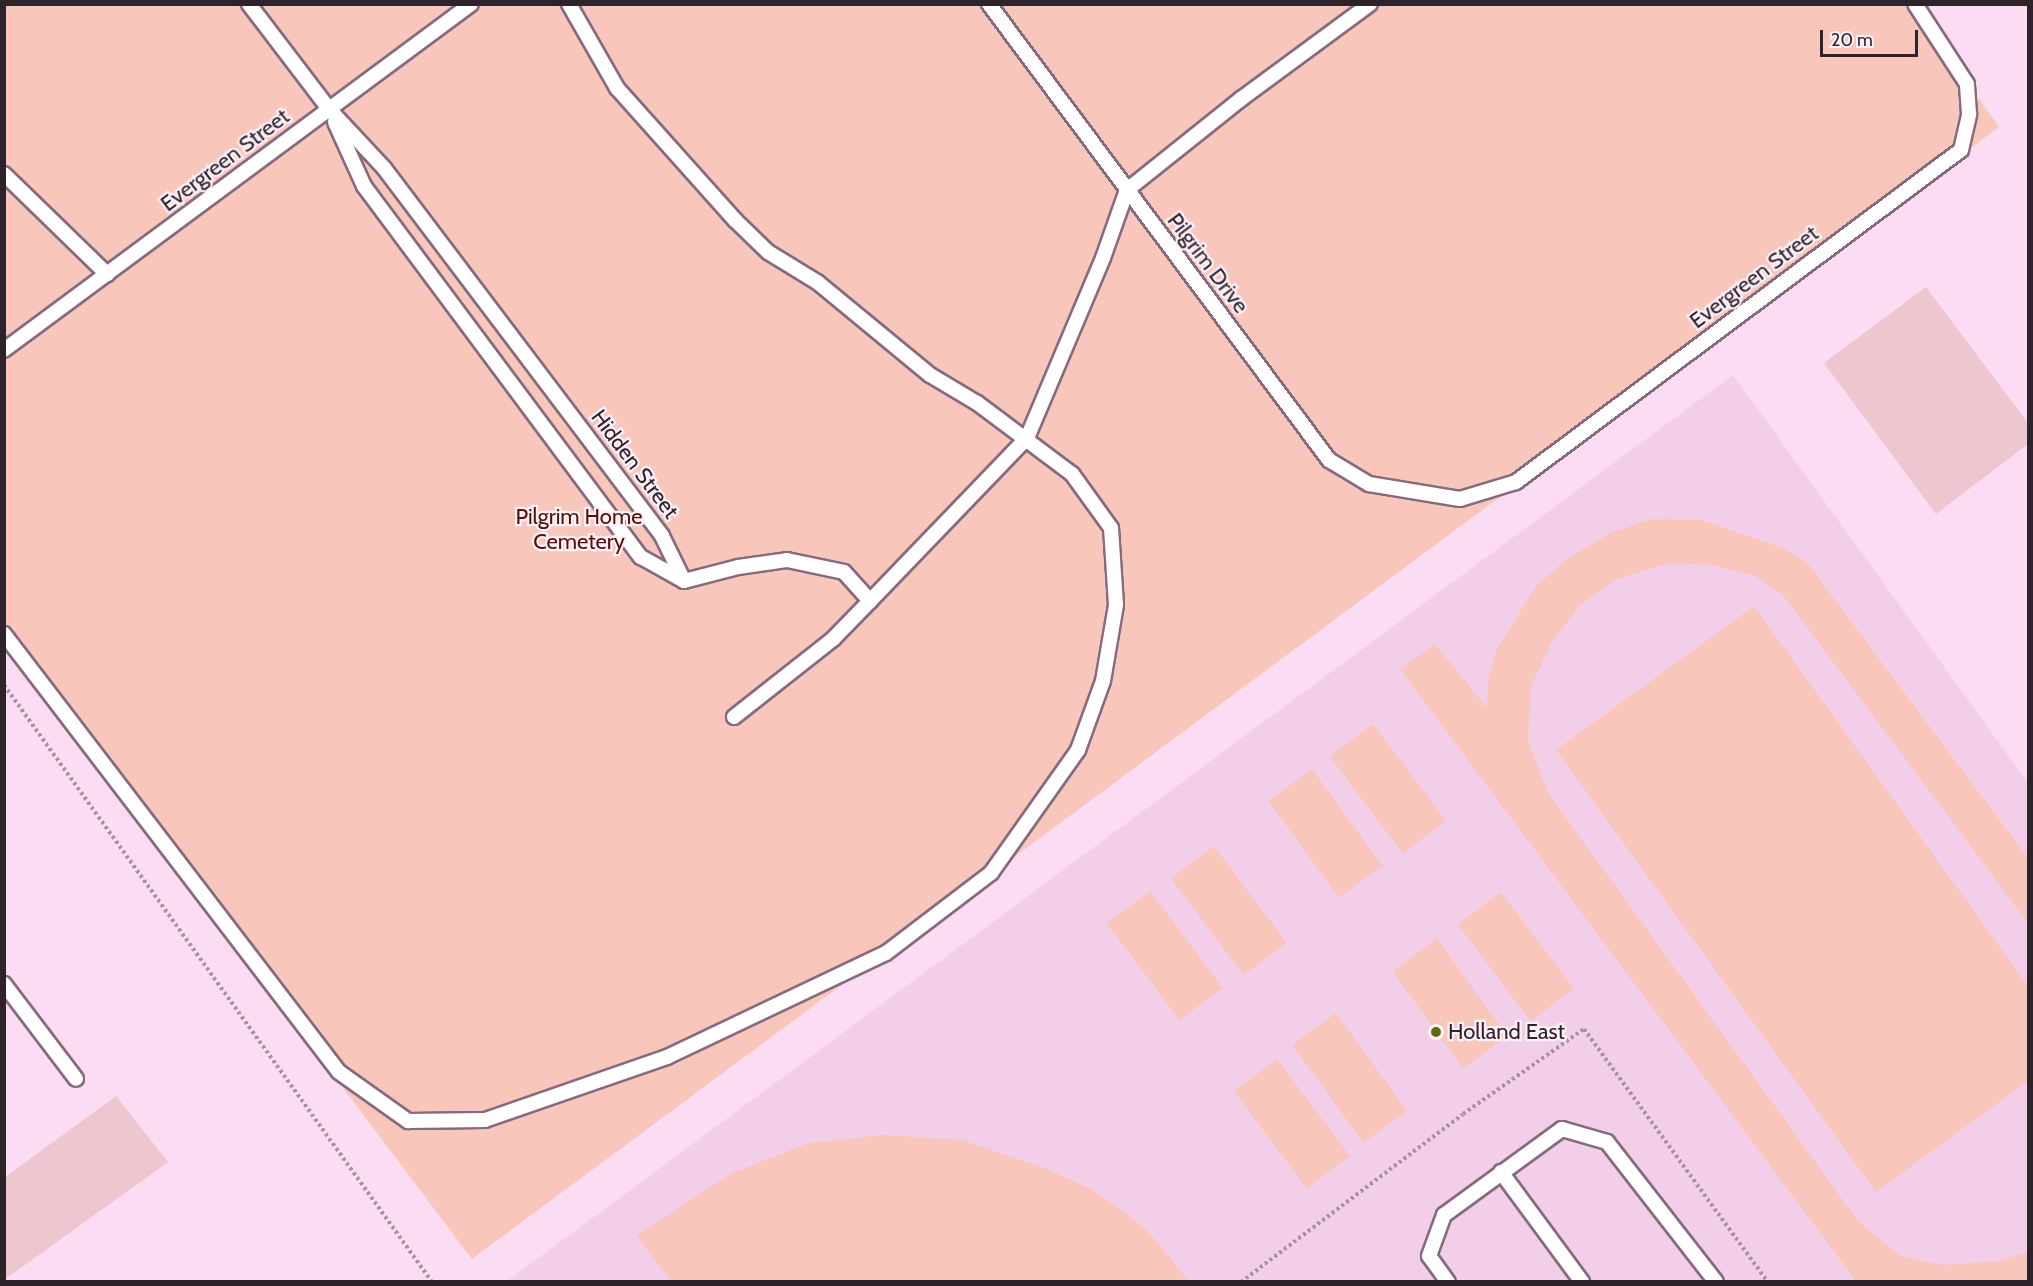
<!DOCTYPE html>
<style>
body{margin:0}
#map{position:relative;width:2033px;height:1286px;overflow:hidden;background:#fbdcf2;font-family:Cabin,sans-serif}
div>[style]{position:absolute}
.built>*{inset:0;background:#f3cee9}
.green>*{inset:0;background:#f9c6bc;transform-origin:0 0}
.building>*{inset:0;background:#edc6cf}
.path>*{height:4px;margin-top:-2px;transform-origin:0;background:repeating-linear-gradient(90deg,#a891a1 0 3px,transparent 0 6px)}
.roads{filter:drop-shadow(2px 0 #866b7f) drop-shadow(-2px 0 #866b7f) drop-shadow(0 2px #866b7f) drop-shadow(0 -2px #866b7f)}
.lane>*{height:14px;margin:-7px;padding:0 7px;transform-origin:7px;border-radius:7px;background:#fff}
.dots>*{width:16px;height:16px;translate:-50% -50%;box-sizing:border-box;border:3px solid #fcf0f9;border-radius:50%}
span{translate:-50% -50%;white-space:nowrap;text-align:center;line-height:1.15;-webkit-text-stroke:4.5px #fcf0f9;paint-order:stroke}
.street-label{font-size:22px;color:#2e232b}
.park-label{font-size:22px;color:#570e05}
.poi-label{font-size:22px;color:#2e232b}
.left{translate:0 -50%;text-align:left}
.frame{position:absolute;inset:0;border:6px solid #2e232b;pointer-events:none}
.scale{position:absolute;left:1820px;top:30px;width:98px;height:27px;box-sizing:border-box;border:3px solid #2e232b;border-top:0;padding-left:8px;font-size:18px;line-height:21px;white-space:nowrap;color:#2e232b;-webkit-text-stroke:4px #fcf0f9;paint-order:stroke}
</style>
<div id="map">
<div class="built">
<i style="clip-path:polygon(1733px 375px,2028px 783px,2028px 1281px,506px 1282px)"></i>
</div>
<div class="green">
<i style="clip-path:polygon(5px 5px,1911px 5px,1999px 127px,472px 1259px,5px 639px)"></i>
<i style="clip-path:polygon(1651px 519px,1701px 520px,1783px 548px,1808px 564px,2028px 858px,2028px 923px,1782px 594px,1755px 576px,1712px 565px,1671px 563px,1616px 579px,1579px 606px,1551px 644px,1531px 686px,1528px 740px,1548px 793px,1858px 1221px,1900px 1256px,1943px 1265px,1999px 1261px,2028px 1252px,2028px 1281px,1856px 1281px,1400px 669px,1435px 644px,1487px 708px,1488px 680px,1497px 649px,1536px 586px,1567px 559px,1610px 533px)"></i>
<i style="clip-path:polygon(1754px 606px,2028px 986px,2028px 1081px,1876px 1192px,1556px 750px)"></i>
<i style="left:1373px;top:724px;width:121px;height:54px;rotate:53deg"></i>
<i style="left:1312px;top:769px;width:120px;height:54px;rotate:54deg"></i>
<i style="left:1214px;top:846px;width:121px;height:54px;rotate:53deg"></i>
<i style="left:1150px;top:891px;width:121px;height:54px;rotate:53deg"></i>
<i style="left:1501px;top:892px;width:121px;height:54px;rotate:53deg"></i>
<i style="left:1437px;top:939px;width:120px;height:55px;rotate:54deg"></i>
<i style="left:1336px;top:1013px;width:121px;height:54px;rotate:54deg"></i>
<i style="left:1277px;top:1059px;width:121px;height:54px;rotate:53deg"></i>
<i style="clip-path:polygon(883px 1135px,962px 1140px,1045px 1168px,1093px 1190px,1145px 1228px,1189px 1281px,671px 1281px,636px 1236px,732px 1173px,809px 1143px)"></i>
</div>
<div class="building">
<i style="clip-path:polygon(1926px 287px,2028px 423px,2028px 444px,1936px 514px,1824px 363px)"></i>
<i style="clip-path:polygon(116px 1096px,168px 1162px,4px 1280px,4px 1178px)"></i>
</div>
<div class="path">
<i style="left:4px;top:685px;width:735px;rotate:54.36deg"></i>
<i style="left:1241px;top:1282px;width:278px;rotate:-37.1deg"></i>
<i style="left:1463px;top:1114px;width:148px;rotate:-35.1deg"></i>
<i style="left:1584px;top:1029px;width:313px;rotate:54deg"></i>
</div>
<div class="roads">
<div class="lane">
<i style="left:249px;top:4px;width:132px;rotate:52.7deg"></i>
<i style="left:329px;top:109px;width:81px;rotate:47deg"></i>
<i style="left:384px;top:168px;width:461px;rotate:52.9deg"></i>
<i style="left:662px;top:536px;width:50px;rotate:63.9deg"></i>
<i style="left:989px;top:4px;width:569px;rotate:53.29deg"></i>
<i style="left:1329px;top:460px;width:47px;rotate:31deg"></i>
<i style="left:1369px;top:484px;width:92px;rotate:9.4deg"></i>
<i style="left:1460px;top:499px;width:59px;rotate:-16.9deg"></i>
<i style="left:1516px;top:482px;width:555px;rotate:-36.73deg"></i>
<i style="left:1961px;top:150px;width:37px;rotate:-77deg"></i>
<i style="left:1969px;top:114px;width:30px;rotate:-94deg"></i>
<i style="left:1967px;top:84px;width:95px;rotate:-123deg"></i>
<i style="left:335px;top:122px;width:70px;rotate:65.6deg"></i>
<i style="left:364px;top:186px;width:463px;rotate:53.3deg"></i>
<i style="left:641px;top:557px;width:49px;rotate:29.2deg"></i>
<i style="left:4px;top:174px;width:144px;rotate:44.2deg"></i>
<i style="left:4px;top:350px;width:581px;rotate:-36.53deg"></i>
<i style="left:684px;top:581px;width:56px;rotate:-14.5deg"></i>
<i style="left:738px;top:567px;width:49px;rotate:-8.1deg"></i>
<i style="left:787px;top:560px;width:58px;rotate:11.9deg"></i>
<i style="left:844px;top:572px;width:39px;rotate:48deg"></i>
<i style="left:870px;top:601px;width:226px;rotate:-46.1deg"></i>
<i style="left:1027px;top:438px;width:195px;rotate:-67.1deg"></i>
<i style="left:1103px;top:258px;width:72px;rotate:-70.6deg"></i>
<i style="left:1127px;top:190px;width:146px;rotate:-38.6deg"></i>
<i style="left:1241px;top:99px;width:160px;rotate:-36.4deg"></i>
<i style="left:4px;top:634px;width:551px;rotate:52.59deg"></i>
<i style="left:339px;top:1072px;width:85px;rotate:35.4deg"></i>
<i style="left:408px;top:1121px;width:77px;rotate:-0.7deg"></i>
<i style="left:485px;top:1120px;width:193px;rotate:-19.1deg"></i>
<i style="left:667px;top:1057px;width:242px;rotate:-25.4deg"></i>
<i style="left:886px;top:953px;width:132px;rotate:-37.3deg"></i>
<i style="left:991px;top:873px;width:151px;rotate:-54.7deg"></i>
<i style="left:1078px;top:750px;width:73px;rotate:-70.1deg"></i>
<i style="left:1103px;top:681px;width:77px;rotate:-80.3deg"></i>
<i style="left:1116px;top:605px;width:77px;rotate:-93.7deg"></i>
<i style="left:1111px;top:528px;width:67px;rotate:-125.8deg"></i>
<i style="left:1072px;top:474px;width:119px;rotate:-143.2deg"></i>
<i style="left:977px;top:403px;width:55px;rotate:-149.2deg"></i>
<i style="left:930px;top:375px;width:146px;rotate:-140.5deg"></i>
<i style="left:817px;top:282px;width:57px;rotate:-148.5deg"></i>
<i style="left:768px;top:252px;width:46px;rotate:-135.9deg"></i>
<i style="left:735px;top:220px;width:177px;rotate:-131.8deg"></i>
<i style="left:617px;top:88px;width:97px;rotate:-119.7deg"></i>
<i style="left:734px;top:717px;width:126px;rotate:-38.2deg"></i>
<i style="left:833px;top:639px;width:53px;rotate:-45.8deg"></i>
<i style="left:4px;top:984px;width:119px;rotate:52.8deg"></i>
<i style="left:1501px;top:1172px;width:137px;rotate:53.6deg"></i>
<i style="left:1448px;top:1282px;width:32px;rotate:-126deg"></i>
<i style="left:1429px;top:1256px;width:44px;rotate:-69.9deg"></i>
<i style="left:1444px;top:1215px;width:146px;rotate:-36.1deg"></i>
<i style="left:1562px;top:1129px;width:47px;rotate:16.1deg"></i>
<i style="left:1607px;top:1142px;width:177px;rotate:52.1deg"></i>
</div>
</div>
<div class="dots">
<i style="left:1436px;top:1032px;background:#62690a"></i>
</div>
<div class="street-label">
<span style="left:225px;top:160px;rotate:-37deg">Evergreen Street</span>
<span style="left:1208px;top:263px;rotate:53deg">Pilgrim Drive</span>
<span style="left:1754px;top:277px;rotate:-37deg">Evergreen Street</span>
<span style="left:635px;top:464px;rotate:53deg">Hidden Street</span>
</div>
<div class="park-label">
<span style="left:579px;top:529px">Pilgrim Home<br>Cemetery</span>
</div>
<div class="poi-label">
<span class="left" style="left:1448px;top:1032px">Holland East</span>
</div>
<div class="frame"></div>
<div class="scale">20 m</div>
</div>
